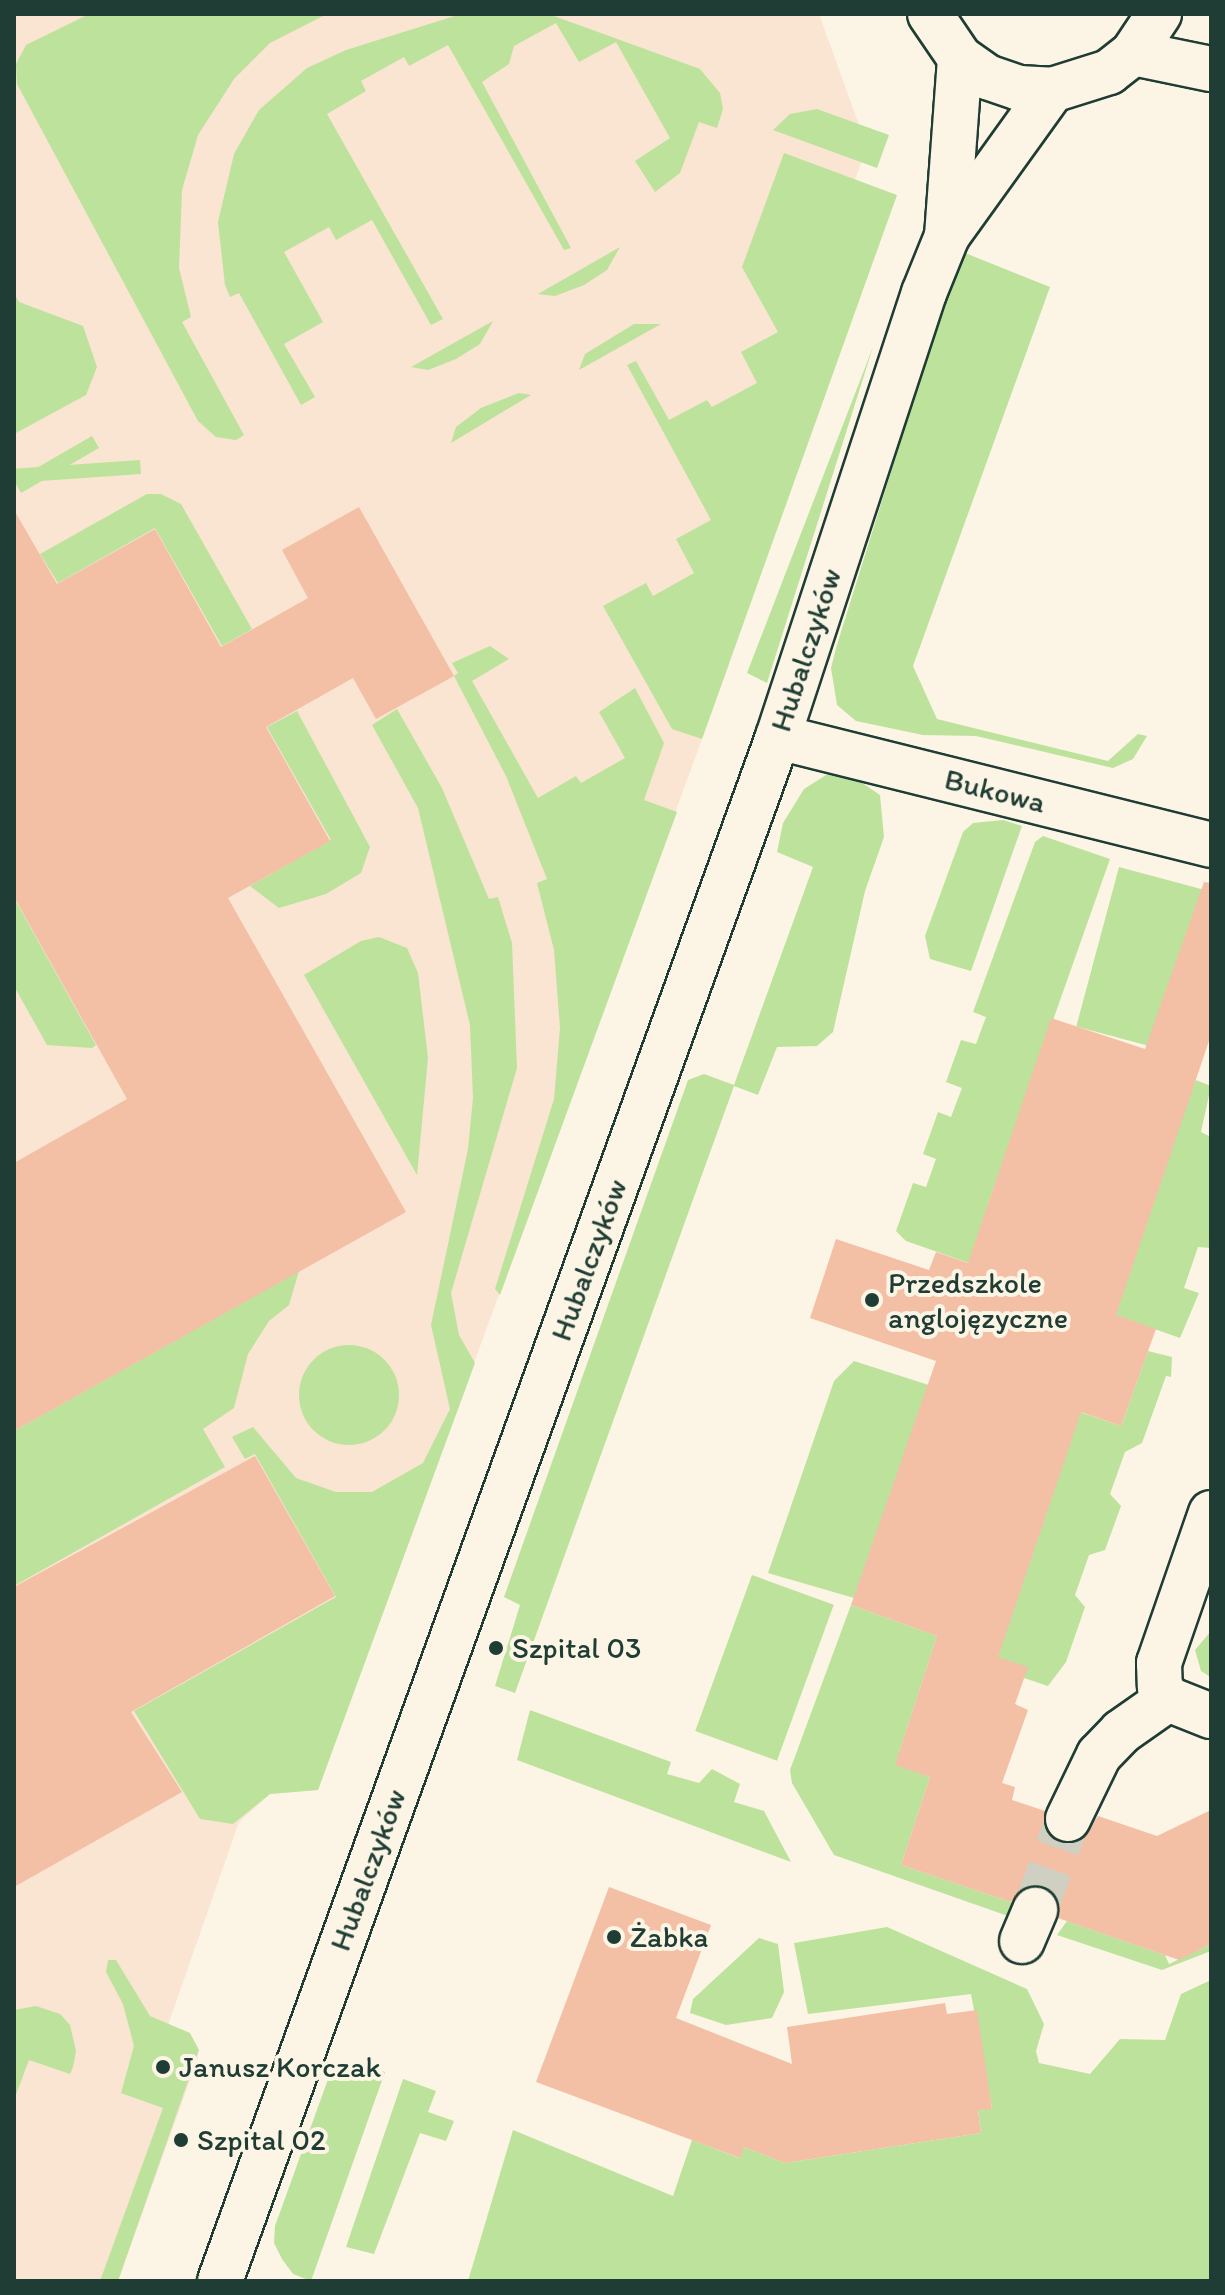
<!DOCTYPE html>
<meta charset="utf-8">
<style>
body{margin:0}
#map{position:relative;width:1225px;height:2295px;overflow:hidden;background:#fcf5e5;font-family:Itim,sans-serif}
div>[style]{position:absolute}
.built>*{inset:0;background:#f9e5d2}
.green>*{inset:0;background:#bde29c;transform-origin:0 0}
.round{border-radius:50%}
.building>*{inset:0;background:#f3bfa5}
.minor-tunnel>*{height:44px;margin-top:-22px;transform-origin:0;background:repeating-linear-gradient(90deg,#d0d0c2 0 44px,transparent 0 66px)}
.roads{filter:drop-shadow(2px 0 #1f3d34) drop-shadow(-2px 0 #1f3d34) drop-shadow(0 2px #1f3d34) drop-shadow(0 -2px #1f3d34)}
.minor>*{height:44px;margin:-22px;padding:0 22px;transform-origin:22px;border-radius:22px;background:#fcf5e5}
.tertiary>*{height:44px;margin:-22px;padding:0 22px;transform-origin:22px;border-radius:22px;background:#fcf5e5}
.secondary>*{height:44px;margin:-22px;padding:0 22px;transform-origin:22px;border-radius:22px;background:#fcf5e5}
.dots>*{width:22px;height:22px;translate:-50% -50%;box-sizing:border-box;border:4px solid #fcf5e5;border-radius:50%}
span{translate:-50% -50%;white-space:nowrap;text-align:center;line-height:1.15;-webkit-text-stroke:8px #fcf5e5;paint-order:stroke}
.street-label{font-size:30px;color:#1f3d34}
.poi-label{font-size:30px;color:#1f3d34}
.left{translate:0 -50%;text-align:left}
.frame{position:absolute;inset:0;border:16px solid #1f3d34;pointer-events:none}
</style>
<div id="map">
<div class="built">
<i style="clip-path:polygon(14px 14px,819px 14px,867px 147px,683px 647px,729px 665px,318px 1790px,270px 1794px,239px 1822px,168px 2025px,190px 2033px,198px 2058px,118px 2281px,14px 2281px)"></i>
</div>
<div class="green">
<i style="clip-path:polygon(89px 14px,327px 14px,270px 43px,234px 79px,198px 135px,182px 190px,179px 268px,191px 317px,182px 322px,244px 435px,236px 440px,216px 437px,198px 421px,17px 84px,16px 64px,26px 45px)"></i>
<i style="clip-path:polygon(461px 14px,554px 16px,700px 69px,720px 93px,723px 109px,717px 128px,699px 122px,680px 173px,655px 192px,635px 161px,670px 138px,616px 42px,579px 62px,556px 23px,514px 46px,509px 64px,482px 82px,571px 248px,564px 250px,448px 45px,409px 66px,404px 57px,361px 81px,366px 91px,327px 114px,443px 319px,431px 325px,372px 220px,336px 240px,329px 227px,284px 252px,323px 322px,284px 344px,315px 397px,301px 405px,239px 293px,230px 297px,225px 285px,218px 222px,234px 154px,259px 110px,307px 68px,346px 50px)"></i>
<i style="clip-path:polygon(817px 109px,889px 135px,877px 168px,773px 130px,790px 114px)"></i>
<i style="clip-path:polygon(784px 153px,897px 195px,702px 739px,672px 729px,603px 606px,646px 583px,653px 596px,694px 573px,676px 539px,711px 520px,627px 365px,636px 361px,669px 420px,707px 400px,712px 407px,757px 383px,741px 352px,778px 332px,742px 267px)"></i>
<i style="clip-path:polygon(620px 247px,607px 270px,584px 285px,555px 296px,538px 294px)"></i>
<i style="clip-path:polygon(960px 251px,1050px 287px,913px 666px,937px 719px,1108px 761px,1138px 734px,1147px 736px,1133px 759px,1113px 768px,976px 736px,923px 735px,856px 721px,837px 705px,831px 668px,836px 648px)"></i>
<i style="clip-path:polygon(14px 293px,19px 302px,83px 326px,97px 367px,86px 395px,14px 434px)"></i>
<i style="clip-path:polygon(493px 321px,480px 344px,456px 359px,428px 370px,411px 367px)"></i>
<i style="clip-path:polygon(634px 324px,661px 324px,579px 370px,585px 354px)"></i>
<i style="clip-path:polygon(873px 347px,767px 683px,747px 673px)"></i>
<i style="clip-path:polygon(519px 393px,531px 395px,451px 443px,456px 427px,481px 408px)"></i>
<i style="left:92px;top:436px;width:14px;height:90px;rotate:60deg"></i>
<i style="left:140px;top:460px;width:14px;height:133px;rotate:86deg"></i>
<i style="clip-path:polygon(147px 494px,161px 494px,181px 504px,252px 629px,222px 646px,155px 528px,58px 583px,40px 554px)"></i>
<i style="clip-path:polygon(490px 646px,509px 659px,472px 681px,538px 798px,576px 776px,581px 783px,625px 758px,599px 712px,635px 688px,664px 743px,644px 800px,677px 812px,500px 1295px,495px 1289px,554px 1099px,560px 1028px,554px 950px,537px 883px,547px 879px,506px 776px,454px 676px,458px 673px,452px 663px)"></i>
<i style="clip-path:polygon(397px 709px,442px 788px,489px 899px,498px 897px,512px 943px,517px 1068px,451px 1293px,459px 1335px,475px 1363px,318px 1790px,270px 1794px,233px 1824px,200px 1819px,134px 1711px,336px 1597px,255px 1454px,245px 1459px,232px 1437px,253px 1427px,296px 1478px,336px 1492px,372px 1492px,423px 1463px,450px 1409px,431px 1325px,468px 1149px,473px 1098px,470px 1025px,418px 808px,372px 725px)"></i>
<i style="clip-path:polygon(297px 711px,370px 847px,361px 873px,326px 894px,279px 908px,250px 886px,331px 840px,267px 727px)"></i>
<i style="clip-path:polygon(849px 774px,880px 795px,884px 837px,865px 891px,833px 1032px,817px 1046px,777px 1047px,758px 1095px,734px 1086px,515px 1693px,495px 1686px,520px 1605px,504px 1597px,688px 1080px,704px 1074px,734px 1085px,813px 867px,777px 852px,783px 823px,804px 789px,826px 775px)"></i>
<i style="clip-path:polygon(1003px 820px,1022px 826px,971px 971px,930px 959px,925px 936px,963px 832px,973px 823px)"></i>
<i style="clip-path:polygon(1043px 836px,1110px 859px,988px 1204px,1006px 1276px,906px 1241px,896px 1231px,913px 1183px,926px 1187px,936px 1159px,923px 1154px,938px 1112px,951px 1117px,962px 1088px,946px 1082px,961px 1040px,976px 1044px,986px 1017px,973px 1012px,1035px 842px)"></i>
<i style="left:1119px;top:867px;width:86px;height:165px;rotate:15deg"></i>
<i style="clip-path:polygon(14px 898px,96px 1045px,92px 1048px,47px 1045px,14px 986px)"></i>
<i style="clip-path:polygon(379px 937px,407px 948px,418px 973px,428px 1058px,417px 1175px,304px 975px,361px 941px)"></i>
<i style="clip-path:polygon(1196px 1080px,1211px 1086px,1201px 1132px,1211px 1137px,1211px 1248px,1198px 1247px,1184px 1288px,1199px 1293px,1180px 1338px,1081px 1303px)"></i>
<i style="clip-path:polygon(299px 1271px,289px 1305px,269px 1321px,248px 1354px,234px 1408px,203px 1429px,225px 1467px,14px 1586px,14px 1431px)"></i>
<i class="round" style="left:299px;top:1345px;width:100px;height:100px"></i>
<i style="clip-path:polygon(1148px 1351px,1172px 1357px,1171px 1377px,1166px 1376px,1142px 1443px,1125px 1452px,1110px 1494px,1121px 1506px,1105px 1550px,1089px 1555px,1075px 1595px,1085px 1607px,1066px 1662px,1048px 1686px,1024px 1678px,998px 1657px,1048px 1401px,1121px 1426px)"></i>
<i style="clip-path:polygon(854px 1361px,938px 1388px,854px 1598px,768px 1573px,834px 1381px)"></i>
<i style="left:752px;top:1575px;width:87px;height:166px;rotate:20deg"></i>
<i style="clip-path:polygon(851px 1605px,937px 1636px,899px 1753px,906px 1768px,930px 1777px,901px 1865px,1017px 1904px,1008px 1916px,834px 1855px,792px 1783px,790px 1770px)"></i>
<i style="clip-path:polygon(1211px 1631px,1211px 1676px,1209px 1676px,1201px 1671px,1195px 1650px)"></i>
<i style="clip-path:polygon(530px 1710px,671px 1762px,667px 1774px,699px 1783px,712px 1769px,740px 1784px,734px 1802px,764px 1811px,791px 1862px,517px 1760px)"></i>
<i style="clip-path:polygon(1067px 1921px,1165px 1955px,1169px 1964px,1211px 1944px,1211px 1951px,1162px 1970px,1057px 1935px)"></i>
<i style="clip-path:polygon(887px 1927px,1027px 1989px,1044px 2024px,1036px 2051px,1039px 2063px,1090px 2074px,1120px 2039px,1165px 2040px,1181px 1994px,1211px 1980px,1211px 2281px,468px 2281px,513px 2130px,673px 2196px,692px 2140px,739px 2158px,744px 2147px,785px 2163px,981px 2133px,978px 2110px,992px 2108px,971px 1994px,808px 2014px,794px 1943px)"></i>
<i style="clip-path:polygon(759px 1938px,778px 1944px,784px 1992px,772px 2018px,726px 2025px,690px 2013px,693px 1999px)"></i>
<i style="clip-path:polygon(108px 1960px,116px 1960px,150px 2016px,190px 2033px,199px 2050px,118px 2281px,100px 2281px,163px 2108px,121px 2093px,134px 2046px,123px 2004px,106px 1972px)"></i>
<i style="clip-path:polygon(36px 2006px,60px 2014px,70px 2025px,76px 2051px,73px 2067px,70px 2074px,29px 2060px,14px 2100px,14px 2010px)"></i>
<i style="clip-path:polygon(351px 2064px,385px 2072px,311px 2281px,293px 2274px,282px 2259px,274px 2243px,275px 2226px,331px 2071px)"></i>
<i style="clip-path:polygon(403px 2079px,436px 2091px,428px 2112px,454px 2121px,446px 2141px,420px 2133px,374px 2254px,346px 2247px)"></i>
</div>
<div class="building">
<i style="clip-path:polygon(359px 507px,454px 676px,376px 719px,353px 678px,266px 727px,330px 841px,228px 898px,406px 1212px,14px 1431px,14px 1163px,127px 1099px,14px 897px,14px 510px,57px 584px,155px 529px,221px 647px,308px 598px,282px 550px)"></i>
<i style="clip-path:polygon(1204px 882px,1211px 883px,1211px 1035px,1116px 1315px,1156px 1329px,1121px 1426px,1081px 1412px,998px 1657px,1028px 1667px,1015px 1704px,1028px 1710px,1002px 1783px,1015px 1787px,1012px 1800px,1045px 1811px,1047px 1832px,1056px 1841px,1081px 1840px,1098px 1816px,1157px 1836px,1211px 1810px,1211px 1944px,1179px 1960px,1058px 1918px,1055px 1896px,1044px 1887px,1021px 1890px,1011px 1902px,901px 1865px,930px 1777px,895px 1765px,937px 1636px,851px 1605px,936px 1361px,810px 1318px,836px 1239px,929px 1270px,936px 1252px,968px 1263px,1051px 1018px,1145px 1049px)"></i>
<i style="clip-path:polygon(255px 1456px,335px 1596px,131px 1712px,182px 1792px,14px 1887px,14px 1587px)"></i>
<i style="clip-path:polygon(609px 1887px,711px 1925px,676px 2018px,792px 2064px,787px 2027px,945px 2003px,947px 2014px,977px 2010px,992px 2109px,978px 2110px,981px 2133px,785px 2163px,744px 2147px,740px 2158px,536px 2082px)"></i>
</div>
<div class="minor-tunnel">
<i style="left:1035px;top:1910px;width:97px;rotate:-70.1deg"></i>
</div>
<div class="roads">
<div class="minor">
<i style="left:778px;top:737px;width:446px;rotate:14deg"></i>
<i style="left:1211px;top:1513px;width:159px;rotate:109.1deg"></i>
<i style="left:1159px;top:1663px;width:24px;rotate:88deg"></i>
<i style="left:1160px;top:1687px;width:14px;rotate:56deg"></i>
<i style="left:1168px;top:1699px;width:46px;rotate:21.6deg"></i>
<i style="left:1068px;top:1819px;width:71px;rotate:-64.2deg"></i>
<i style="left:1099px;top:1755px;width:32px;rotate:-46deg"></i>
<i style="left:1121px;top:1732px;width:57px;rotate:-35.1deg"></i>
<i style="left:1022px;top:1941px;width:34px;rotate:-67deg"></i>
</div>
<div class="tertiary">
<i style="left:947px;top:236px;width:178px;rotate:-85.8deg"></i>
<i style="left:220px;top:2281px;width:1642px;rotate:-70.13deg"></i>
<i style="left:778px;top:737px;width:467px;rotate:-71.8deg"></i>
<i style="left:924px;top:293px;width:61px;rotate:-68deg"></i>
<i style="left:947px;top:236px;width:180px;rotate:-54.3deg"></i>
</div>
<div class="secondary">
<i style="left:930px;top:14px;width:53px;rotate:55.7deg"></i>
<i style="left:960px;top:58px;width:33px;rotate:35deg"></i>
<i style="left:987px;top:77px;width:34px;rotate:19deg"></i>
<i style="left:1019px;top:88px;width:33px;rotate:3deg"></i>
<i style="left:1052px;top:90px;width:60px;rotate:-17.5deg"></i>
<i style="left:1109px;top:72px;width:31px;rotate:-38deg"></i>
<i style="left:1133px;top:53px;width:47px;rotate:-56.3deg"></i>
<i style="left:1133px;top:53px;width:80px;rotate:11.6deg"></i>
</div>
</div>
<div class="dots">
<i style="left:872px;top:1300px;background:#1f3d34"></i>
<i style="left:496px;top:1648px;background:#1f3d34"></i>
<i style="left:614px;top:1937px;background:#1f3d34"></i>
<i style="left:163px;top:2067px;background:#1f3d34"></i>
<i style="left:181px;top:2140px;background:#1f3d34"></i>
</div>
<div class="street-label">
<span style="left:806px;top:650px;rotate:-72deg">Hubalczyków</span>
<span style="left:995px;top:791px;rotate:14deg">Bukowa</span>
<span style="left:589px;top:1260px;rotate:-70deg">Hubalczyków</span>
<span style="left:368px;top:1870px;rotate:-70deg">Hubalczyków</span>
</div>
<div class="poi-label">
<span class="left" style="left:888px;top:1300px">Przedszkole<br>anglojęzyczne</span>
<span class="left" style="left:512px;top:1648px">Szpital 03</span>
<span class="left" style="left:630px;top:1937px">Żabka</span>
<span class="left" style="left:179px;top:2067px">Janusz Korczak</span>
<span class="left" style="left:197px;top:2140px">Szpital 02</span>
</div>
<div class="frame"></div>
</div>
